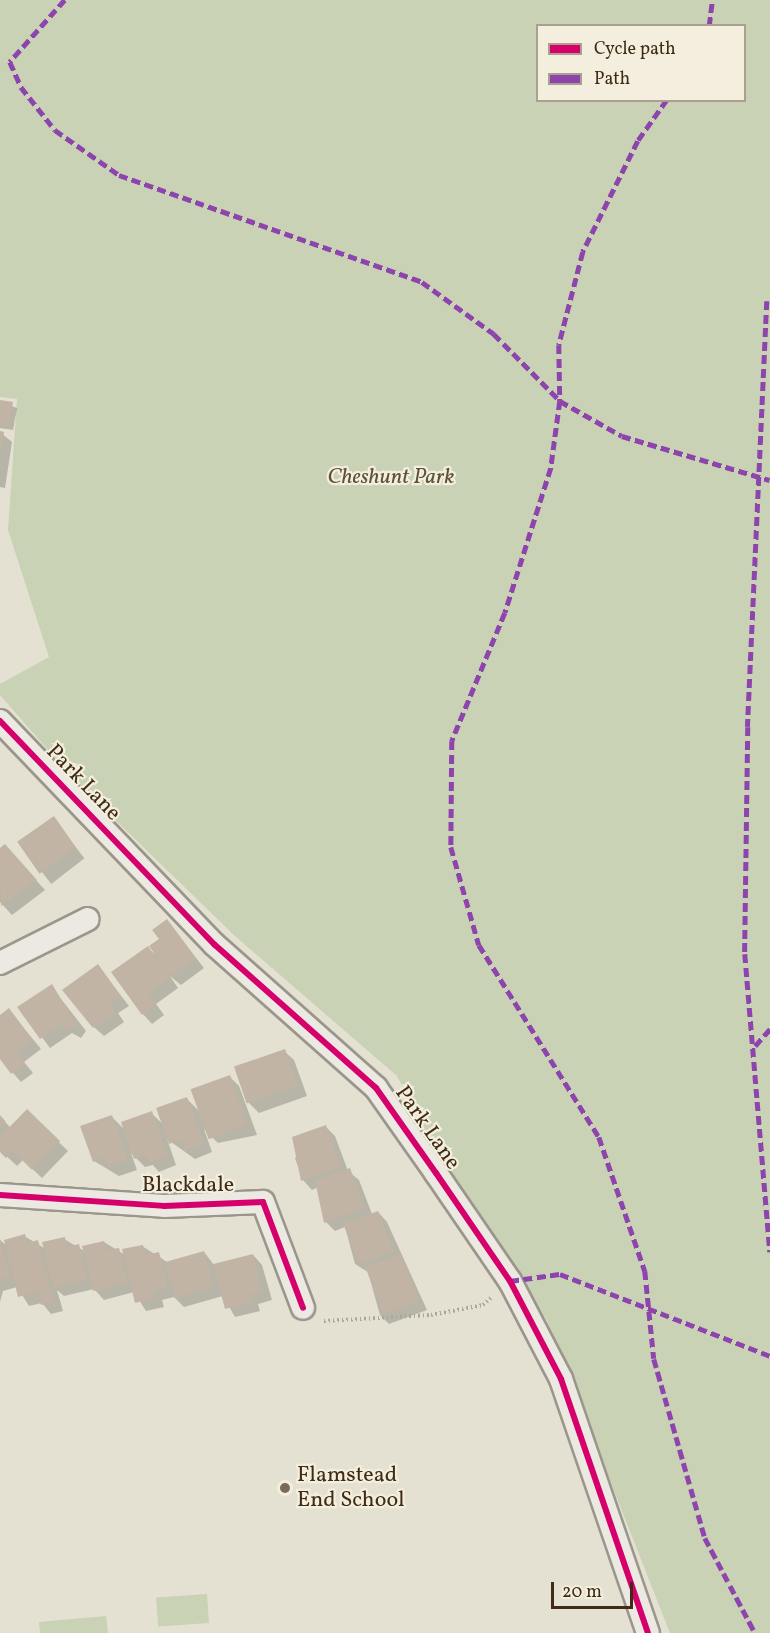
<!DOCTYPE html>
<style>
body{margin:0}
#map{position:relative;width:770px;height:1633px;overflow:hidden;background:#e5e1d2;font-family:Vollkorn,serif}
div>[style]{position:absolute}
.green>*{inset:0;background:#c9d2b4;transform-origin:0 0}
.shadow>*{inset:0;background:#0003;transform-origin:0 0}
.building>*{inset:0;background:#c2b4a5;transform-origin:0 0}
.path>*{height:4px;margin-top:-2px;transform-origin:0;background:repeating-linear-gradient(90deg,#aba7a0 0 1.5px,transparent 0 4.5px)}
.roads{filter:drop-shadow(2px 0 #9b968a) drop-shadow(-2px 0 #9b968a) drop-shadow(0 2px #9b968a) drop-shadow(0 -2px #9b968a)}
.minor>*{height:22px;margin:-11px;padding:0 11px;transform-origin:11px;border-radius:11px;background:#ebe9e1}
.quiet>*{height:4.5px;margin-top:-2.25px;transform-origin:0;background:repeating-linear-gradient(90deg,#8e44ad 0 9px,transparent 0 13.5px)}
.cycleway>*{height:6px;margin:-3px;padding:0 3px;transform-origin:3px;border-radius:3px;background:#d6006c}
.dots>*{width:16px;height:16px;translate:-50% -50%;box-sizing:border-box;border:3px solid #f3eedd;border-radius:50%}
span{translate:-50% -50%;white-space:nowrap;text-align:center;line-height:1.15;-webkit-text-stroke:4.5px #f3eedd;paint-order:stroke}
.park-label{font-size:22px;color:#5c5237;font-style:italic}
.street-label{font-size:22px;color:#402c16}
.poi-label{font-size:22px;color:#402c16}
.left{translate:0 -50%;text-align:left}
.legend{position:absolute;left:536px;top:24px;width:210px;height:78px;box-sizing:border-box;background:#f3eedd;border:2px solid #aba08d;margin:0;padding:8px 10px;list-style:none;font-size:18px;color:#402c16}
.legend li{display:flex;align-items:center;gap:12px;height:30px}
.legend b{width:30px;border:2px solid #aba08d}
.scale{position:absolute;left:551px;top:1582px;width:82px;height:27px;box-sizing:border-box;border:3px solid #402c16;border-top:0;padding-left:8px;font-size:18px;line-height:21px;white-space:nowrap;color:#402c16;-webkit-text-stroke:4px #f3eedd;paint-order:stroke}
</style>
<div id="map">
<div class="green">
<i style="clip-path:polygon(evenodd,0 0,770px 0,770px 1633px,670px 1633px,547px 1321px,425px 1130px,397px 1076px,235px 936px,76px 782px,0 695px,0 684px,49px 657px,8px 530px,17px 399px,0 397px,0 0,538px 26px,744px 26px,744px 100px,538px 100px,538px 26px)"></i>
<i style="left:207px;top:1594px;width:29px;height:51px;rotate:86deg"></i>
<i style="clip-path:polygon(106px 1616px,108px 1633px,40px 1633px,39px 1622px)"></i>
</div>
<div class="shadow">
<i style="clip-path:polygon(0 402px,17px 408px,13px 430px,0 428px)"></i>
<i style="clip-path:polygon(0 432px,12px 442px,5px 488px,0 487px)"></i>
<i style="left:53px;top:818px;width:51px;height:42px;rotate:52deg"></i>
<i style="clip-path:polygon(5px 846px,45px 890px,12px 915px,0 902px,0 850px)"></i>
<i style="clip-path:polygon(167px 921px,204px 968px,181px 985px,170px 976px,178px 988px,156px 1004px,164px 1015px,152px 1024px,143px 1014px,147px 948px,159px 957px)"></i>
<i style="clip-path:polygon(98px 966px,129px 1006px,118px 1013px,124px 1022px,104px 1036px,94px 1027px)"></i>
<i style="clip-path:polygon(51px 986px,86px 1031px,81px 1038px,72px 1033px,50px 1048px,20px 1008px)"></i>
<i style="clip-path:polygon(9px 1010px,41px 1049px,24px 1062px,33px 1073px,21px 1082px,0 1058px,0 1016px)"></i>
<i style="clip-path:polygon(284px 1051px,294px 1060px,307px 1096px,259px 1113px,249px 1103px)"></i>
<i style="clip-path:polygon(229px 1076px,239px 1086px,257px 1135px,218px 1143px,204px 1129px,212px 1152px,195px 1159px,167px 1139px,176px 1165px,159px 1172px,153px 1165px,145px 1167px,131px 1153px,137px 1170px,119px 1176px,94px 1161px,112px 1117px,126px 1131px,151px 1113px,165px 1126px,187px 1099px,201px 1113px)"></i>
<i style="clip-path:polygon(27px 1111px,68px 1151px,42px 1178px,23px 1160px,17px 1166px,0 1150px,0 1117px,11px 1128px)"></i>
<i style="clip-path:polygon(325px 1126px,335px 1136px,348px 1171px,359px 1180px,372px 1214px,378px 1212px,387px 1222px,427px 1310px,389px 1324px,380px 1315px,368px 1272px,355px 1264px,345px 1227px,335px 1231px,326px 1222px,318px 1187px,312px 1190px,303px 1180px,295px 1158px)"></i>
<i style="clip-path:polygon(24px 1236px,46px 1249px,64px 1239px,86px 1252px,104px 1242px,125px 1255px,142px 1246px,167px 1262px,204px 1252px,214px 1265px,253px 1255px,262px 1265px,272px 1300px,258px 1304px,260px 1311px,235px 1317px,223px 1296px,184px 1307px,174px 1297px,162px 1300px,164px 1307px,146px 1311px,134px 1292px,104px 1300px,94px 1289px,64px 1296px,57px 1290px,63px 1311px,51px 1314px,42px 1303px,29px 1306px,17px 1287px,3px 1291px,0 1302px,0 1240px,7px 1246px)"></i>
</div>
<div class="building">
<i style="clip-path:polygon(0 400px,13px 402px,9px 427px,0 425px)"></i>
<i style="clip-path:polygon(0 431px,4px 432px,1px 447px,0 446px)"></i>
<i style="left:54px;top:816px;width:39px;height:45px;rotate:55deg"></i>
<i style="clip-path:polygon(5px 844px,37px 880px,1px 906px,0 848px)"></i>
<i style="clip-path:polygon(167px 919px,196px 958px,170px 976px,149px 946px,159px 939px,152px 930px)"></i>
<i style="clip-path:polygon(148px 946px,170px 978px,148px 994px,156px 1005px,142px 1015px,111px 972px)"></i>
<i style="clip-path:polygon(98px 964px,121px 996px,110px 1003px,116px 1012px,93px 1028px,62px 990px)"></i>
<i style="clip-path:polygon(52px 984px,77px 1026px,65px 1030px,62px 1024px,40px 1039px,17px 1007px)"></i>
<i style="clip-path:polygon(9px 1008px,32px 1039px,16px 1052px,25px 1063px,11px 1074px,0 1059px,0 1015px)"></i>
<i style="left:285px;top:1049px;width:39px;height:54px;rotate:71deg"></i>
<i style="left:230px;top:1075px;width:53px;height:42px;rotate:70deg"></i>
<i style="clip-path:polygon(187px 1097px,204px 1143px,184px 1150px,180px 1140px,169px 1144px,156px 1108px)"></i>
<i style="clip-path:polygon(27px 1109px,60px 1141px,32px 1170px,13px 1151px,6px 1158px,0 1152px,0 1137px)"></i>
<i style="clip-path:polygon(152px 1111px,168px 1156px,149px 1163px,146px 1155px,134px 1159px,121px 1122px)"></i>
<i style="clip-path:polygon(0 1115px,6px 1122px,0 1128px)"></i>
<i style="clip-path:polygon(112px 1115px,128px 1160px,108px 1167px,104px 1157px,93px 1162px,80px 1126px)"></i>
<i style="clip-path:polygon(326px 1125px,341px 1167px,301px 1181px,292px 1137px)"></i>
<i style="clip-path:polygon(350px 1168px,365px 1208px,324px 1223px,315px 1181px)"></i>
<i style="left:378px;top:1211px;width:43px;height:37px;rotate:69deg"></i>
<i style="clip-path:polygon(25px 1234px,27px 1243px,38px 1240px,54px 1302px,41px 1305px,38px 1292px,18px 1297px,4px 1240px)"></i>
<i style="clip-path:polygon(65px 1237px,67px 1247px,79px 1244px,88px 1280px,53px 1288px,42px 1242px)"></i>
<i style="clip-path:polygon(0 1239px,10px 1277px,0 1280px)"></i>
<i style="clip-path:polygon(104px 1241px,107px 1250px,119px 1248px,128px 1283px,93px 1291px,82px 1246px)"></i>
<i style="clip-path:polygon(143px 1245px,145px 1255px,159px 1252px,168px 1287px,153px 1291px,155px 1298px,135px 1303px,122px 1249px)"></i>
<i style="left:204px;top:1251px;width:37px;height:41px;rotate:74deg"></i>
<i style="clip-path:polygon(253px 1254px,263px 1291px,250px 1294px,252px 1302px,225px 1309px,213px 1264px)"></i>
<i style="left:401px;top:1254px;width:50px;height:38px;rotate:69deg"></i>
</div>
<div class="path">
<i style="left:324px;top:1321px;width:107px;rotate:-3.2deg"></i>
<i style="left:431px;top:1315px;width:53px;rotate:-10.9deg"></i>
<i style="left:483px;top:1305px;width:11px;rotate:-41deg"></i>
</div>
<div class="roads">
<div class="minor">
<i style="left:0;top:721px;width:310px;rotate:46.2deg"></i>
<i style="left:215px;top:945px;width:215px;rotate:41.6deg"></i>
<i style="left:376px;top:1088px;width:104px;rotate:54.8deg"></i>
<i style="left:436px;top:1173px;width:131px;rotate:55.6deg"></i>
<i style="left:510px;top:1281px;width:110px;rotate:62.5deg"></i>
<i style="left:561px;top:1379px;width:268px;rotate:71.1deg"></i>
<i style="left:0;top:963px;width:98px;rotate:-26.6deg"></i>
<i style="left:0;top:1195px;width:164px;rotate:3.8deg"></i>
<i style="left:164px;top:1206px;width:99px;rotate:-2.3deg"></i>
<i style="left:263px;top:1202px;width:113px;rotate:69.3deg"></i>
</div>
</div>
<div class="quiet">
<i style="left:65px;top:0;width:83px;rotate:131.6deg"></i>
<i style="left:10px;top:62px;width:27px;rotate:66deg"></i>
<i style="left:21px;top:87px;width:55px;rotate:51.7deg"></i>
<i style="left:55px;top:130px;width:78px;rotate:35.1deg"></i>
<i style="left:119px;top:175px;width:321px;rotate:19.4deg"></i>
<i style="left:422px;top:282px;width:89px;rotate:35.8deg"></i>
<i style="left:494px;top:334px;width:94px;rotate:45.4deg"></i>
<i style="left:560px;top:401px;width:71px;rotate:29.4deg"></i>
<i style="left:622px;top:436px;width:154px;rotate:16.6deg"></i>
<i style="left:709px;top:26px;width:26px;rotate:-83deg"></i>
<i style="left:667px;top:100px;width:50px;rotate:125.3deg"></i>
<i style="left:638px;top:141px;width:124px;rotate:116.4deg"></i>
<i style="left:583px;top:252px;width:96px;rotate:104.5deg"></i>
<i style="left:559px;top:345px;width:56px;rotate:89deg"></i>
<i style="left:560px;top:401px;width:68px;rotate:97.7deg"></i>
<i style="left:551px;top:468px;width:152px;rotate:107.6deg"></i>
<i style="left:505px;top:613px;width:139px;rotate:112.5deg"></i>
<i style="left:452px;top:741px;width:106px;rotate:90.5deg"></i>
<i style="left:451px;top:847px;width:102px;rotate:74.1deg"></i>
<i style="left:479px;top:945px;width:226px;rotate:58deg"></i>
<i style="left:599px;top:1137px;width:142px;rotate:71.1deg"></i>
<i style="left:645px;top:1271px;width:88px;rotate:84.2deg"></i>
<i style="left:654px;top:1359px;width:186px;rotate:74.1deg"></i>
<i style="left:705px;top:1538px;width:107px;rotate:62.2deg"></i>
<i style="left:767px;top:301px;width:426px;rotate:92.6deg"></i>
<i style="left:748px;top:727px;width:227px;rotate:90.8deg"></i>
<i style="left:745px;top:954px;width:299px;rotate:85.2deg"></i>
<i style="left:755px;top:1046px;width:23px;rotate:-49deg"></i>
<i style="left:510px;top:1281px;width:50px;rotate:-8deg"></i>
<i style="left:560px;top:1274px;width:225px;rotate:21.3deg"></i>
</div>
<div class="cycleway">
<i style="left:0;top:721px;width:310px;rotate:46.2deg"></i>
<i style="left:215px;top:945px;width:215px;rotate:41.6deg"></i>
<i style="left:376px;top:1088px;width:104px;rotate:54.8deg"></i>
<i style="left:436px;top:1173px;width:131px;rotate:55.6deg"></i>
<i style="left:510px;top:1281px;width:110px;rotate:62.5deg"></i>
<i style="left:561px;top:1379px;width:268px;rotate:71.1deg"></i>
<i style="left:0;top:1195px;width:164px;rotate:3.8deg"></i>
<i style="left:164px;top:1206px;width:99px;rotate:-2.3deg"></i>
<i style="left:263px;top:1202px;width:113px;rotate:69.3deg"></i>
</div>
<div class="dots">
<i style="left:285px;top:1488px;background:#7a6b58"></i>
</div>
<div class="park-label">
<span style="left:391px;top:478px">Cheshunt Park</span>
</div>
<div class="street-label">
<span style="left:83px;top:783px;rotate:46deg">Park Lane</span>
<span style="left:427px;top:1128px;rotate:55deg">Park Lane</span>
<span style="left:188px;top:1186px">Blackdale</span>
</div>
<div class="poi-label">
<span class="left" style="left:297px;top:1488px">Flamstead<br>End School</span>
</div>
<ul class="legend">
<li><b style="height:8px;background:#d6006c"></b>Cycle path</li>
<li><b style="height:8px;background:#8e44ad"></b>Path</li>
</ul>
<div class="scale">20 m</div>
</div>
